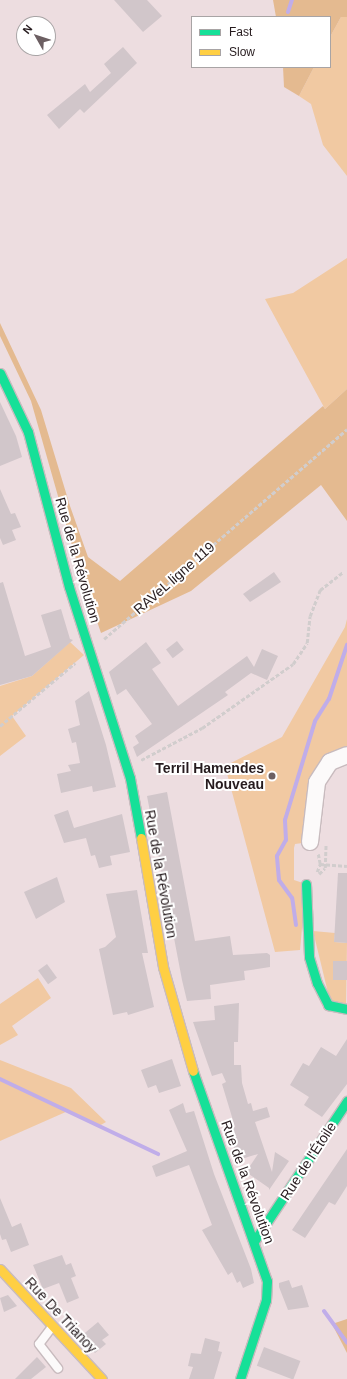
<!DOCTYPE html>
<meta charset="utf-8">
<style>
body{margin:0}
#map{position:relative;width:347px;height:1379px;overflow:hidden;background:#eddde0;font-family:Helvetica,sans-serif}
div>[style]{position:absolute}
.green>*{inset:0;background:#f1c9a2}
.forest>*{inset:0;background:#e4ba90}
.stream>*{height:4px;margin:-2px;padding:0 2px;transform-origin:2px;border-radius:2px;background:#c0ade9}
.building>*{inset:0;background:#d1c6ca;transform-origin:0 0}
.path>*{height:2.5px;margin-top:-1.25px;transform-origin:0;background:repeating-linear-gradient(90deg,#d1cdcd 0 4px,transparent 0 6px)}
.roads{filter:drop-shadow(1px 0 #c8bbbe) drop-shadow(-1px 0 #c8bbbe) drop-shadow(0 1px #c8bbbe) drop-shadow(0 -1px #c8bbbe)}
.lane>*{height:8px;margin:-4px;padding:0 4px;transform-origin:4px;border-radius:4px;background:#fcfafa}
.street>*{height:16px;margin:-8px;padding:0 8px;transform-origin:8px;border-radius:8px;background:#fcfafa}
.fast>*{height:9px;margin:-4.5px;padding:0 4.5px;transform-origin:4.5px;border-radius:4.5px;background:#16e098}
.slow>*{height:9px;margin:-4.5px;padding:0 4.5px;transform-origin:4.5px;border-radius:4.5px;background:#ffcf43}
.dots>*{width:11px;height:11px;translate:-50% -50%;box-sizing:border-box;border:2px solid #fff;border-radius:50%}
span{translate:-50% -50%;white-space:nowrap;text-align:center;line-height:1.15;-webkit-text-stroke:4px #fff;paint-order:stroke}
.street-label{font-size:14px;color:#261b1e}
.poi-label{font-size:14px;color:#261b1e;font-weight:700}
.right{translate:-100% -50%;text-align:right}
.legend{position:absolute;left:191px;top:16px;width:140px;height:52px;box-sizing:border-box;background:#fff;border:1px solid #a8a4a5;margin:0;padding:5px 7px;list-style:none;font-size:12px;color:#261b1e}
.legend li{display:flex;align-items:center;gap:8px;height:20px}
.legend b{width:20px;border:1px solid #a8a4a5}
.north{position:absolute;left:16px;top:16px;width:40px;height:40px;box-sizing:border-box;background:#fff;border:1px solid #a8a4a5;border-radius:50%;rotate:309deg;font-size:11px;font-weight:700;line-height:16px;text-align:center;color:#261b1e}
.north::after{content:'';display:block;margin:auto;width:14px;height:18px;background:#6c5f62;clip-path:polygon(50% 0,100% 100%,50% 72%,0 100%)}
</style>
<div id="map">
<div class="green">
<i style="clip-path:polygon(341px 17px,347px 17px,347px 176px,323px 145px,311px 104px,299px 96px,314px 67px,330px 67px,330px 37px)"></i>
<i style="clip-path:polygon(347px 258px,347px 389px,325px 409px,265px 299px,293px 293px)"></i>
<i style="clip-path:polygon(347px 619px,347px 755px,330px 762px,310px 842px,295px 844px,294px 848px,294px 880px,306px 884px,300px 950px,275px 952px,225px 766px,282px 737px,345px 627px)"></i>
<i style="clip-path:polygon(70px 642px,84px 655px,12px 716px,26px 736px,0 756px,0 686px,32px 676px)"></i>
<i style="clip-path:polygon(313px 931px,335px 933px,334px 942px,347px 943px,346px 1005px,330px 1001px)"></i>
<i style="clip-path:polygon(38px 978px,51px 998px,12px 1026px,18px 1035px,0 1045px,0 1004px)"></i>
<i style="clip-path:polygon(0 1060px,71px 1088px,106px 1122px,99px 1126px,68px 1111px,0 1141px)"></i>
</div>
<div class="forest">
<i style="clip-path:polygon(273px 0,347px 0,347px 17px,341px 17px,330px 37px,330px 17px,276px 17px)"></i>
<i style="clip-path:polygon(283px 67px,314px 67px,299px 96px,284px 87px)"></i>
<i style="clip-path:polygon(0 323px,41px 410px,70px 506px,88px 557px,120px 581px,323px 406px,325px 409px,347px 389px,347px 521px,321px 485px,191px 591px,101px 633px,77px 563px,31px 401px,0 336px)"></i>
<i style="clip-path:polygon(347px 1319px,347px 1353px,332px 1324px)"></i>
</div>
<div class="stream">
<i style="left:288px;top:12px;width:13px;rotate:-72deg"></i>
<i style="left:296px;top:925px;width:27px;rotate:-98deg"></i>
<i style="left:292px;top:898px;width:22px;rotate:-126deg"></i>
<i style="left:279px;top:880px;width:24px;rotate:-95deg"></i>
<i style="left:277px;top:856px;width:18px;rotate:-61deg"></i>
<i style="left:286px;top:840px;width:20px;rotate:-93deg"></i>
<i style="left:285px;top:820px;width:103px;rotate:-73.1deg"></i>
<i style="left:315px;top:721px;width:26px;rotate:-58deg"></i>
<i style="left:329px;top:699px;width:57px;rotate:-71.6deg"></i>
<i style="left:0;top:1079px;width:175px;rotate:25.4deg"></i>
<i style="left:324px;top:1311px;width:39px;rotate:54deg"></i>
</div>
<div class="building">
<i style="clip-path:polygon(114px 0,147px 0,162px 16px,143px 32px)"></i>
<i style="clip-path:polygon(123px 47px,137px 63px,84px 113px,80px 109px,59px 129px,47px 115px,85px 84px,90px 92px,111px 73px,104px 64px)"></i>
<i style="clip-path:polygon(0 402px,16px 436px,22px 457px,0 466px)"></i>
<i style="clip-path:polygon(0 489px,11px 514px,15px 513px,21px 527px,12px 530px,16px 540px,3px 545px,0 538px)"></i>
<i style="clip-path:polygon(274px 572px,281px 582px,250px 602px,243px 594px)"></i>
<i style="clip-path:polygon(3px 582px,25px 656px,51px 647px,41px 615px,61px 609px,70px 639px,73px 640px,32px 676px,0 685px,0 583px)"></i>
<i style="left:177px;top:641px;width:11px;height:14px;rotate:52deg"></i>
<i style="clip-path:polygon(146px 642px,161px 663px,152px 669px,178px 706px,247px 656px,254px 667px,262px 649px,278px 656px,267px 680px,251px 673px,225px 692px,228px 695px,137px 757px,133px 747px,139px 743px,135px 736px,152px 724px,126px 689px,117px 695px,109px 672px)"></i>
<i style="clip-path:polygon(89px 691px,106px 745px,116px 787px,93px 792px,92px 786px,61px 793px,57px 774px,71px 771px,68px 765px,80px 763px,76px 742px,72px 743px,68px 729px,80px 725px,75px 701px)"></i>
<i style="clip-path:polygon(167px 792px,195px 941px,230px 936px,233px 955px,267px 953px,270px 955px,270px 967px,244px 971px,245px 980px,210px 985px,211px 999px,187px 1001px,182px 980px,147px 796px)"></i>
<i style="clip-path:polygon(68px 810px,74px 828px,122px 814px,130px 852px,110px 856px,112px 865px,99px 868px,95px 855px,91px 856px,86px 838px,64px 843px,54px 815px)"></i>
<i style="clip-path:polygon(338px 873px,347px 873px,347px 943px,334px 942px)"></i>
<i style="clip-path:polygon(57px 877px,65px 902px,36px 919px,24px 892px)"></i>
<i style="clip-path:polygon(137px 890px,148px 953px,142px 953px,154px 1007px,128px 1015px,127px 1012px,113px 1015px,99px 949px,105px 947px,116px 937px,106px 894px)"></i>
<i style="left:347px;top:961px;width:19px;height:14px;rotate:90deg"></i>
<i style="left:47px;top:964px;width:17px;height:11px;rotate:54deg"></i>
<i style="clip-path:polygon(239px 1003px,238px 1042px,234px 1042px,234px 1065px,241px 1065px,242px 1083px,248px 1104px,251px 1103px,253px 1111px,267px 1107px,270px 1117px,255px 1122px,272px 1172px,275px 1152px,289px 1161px,269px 1190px,269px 1188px,246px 1172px,258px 1154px,238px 1160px,228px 1130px,235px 1127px,222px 1084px,226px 1082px,222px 1073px,212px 1076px,193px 1022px,215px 1020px,214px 1006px)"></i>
<i style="clip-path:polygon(347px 1039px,347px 1084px,322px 1117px,304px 1105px,309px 1097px,290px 1085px,303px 1063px,309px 1066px,321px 1047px,336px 1056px)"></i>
<i style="clip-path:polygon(172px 1059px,181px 1086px,159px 1093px,156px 1085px,148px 1088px,141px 1070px)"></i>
<i style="clip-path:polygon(183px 1103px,186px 1113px,194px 1111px,214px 1174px,251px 1269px,254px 1283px,243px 1288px,240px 1281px,237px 1283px,232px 1272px,228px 1275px,202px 1230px,212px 1225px,189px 1165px,156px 1177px,152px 1166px,187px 1151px,169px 1110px)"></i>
<i style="clip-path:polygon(347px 1149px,347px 1186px,335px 1205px,329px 1202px,305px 1238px,292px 1230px)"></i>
<i style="clip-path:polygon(0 1198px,12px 1227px,21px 1223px,29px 1245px,11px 1252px,6px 1239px,2px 1240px,0 1234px)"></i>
<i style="clip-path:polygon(62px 1255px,66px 1265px,71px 1263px,76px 1276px,71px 1278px,79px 1298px,67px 1303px,59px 1283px,43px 1289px,33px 1265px)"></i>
<i style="clip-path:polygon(289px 1280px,292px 1288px,302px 1285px,309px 1307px,288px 1310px,279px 1287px,279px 1283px)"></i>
<i style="clip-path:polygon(8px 1295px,17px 1306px,4px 1312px,0 1298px)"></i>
<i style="clip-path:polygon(98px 1322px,109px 1335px,102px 1340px,106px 1344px,95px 1353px,80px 1337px)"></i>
<i style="clip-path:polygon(205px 1338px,220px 1342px,218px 1351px,222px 1352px,214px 1379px,189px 1379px,193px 1367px,188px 1366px,191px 1353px,201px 1354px)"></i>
<i style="left:264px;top:1347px;width:39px;height:20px;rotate:21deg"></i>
<i style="clip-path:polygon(37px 1357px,46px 1367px,31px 1379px,15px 1379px)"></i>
</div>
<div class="path">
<i style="left:104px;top:639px;width:321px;rotate:-40.8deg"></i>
<i style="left:0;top:726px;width:98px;rotate:-40deg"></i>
<i style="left:141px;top:760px;width:69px;rotate:-27.7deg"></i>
<i style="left:202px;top:728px;width:111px;rotate:-35.1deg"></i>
<i style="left:293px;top:664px;width:25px;rotate:-56deg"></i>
<i style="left:307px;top:643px;width:27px;rotate:-84deg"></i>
<i style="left:310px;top:616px;width:28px;rotate:-69deg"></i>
<i style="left:320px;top:590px;width:29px;rotate:-38deg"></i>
<i style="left:320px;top:864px;width:27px;rotate:4deg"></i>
<i style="left:317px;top:872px;width:9px;rotate:-69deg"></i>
<i style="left:320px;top:864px;width:10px;rotate:-101deg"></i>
<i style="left:319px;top:874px;width:8px;rotate:-45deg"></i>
<i style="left:325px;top:868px;width:24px;rotate:-88deg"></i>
</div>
<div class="roads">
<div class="lane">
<i style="left:52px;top:1327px;width:21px;rotate:127deg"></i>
<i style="left:39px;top:1344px;width:31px;rotate:52deg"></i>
</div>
<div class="street">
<i style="left:310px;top:842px;width:60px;rotate:-83.3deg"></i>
<i style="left:317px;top:782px;width:24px;rotate:-57deg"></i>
<i style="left:330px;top:762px;width:18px;rotate:-22deg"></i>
</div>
<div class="fast">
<i style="left:0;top:373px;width:65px;rotate:64.6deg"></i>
<i style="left:28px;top:432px;width:160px;rotate:75.2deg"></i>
<i style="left:69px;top:587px;width:201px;rotate:72.3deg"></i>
<i style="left:130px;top:778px;width:61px;rotate:79.6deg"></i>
<i style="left:306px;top:884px;width:73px;rotate:87.6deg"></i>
<i style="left:309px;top:957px;width:27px;rotate:73deg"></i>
<i style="left:317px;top:983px;width:25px;rotate:63deg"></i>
<i style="left:328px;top:1005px;width:19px;rotate:12deg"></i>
<i style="left:193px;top:1071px;width:223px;rotate:70.6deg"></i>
<i style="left:267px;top:1281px;width:19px;rotate:93deg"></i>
<i style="left:266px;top:1300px;width:83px;rotate:108.2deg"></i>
<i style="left:255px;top:1240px;width:167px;rotate:-56.5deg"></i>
</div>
<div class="slow">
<i style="left:141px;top:838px;width:131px;rotate:80.3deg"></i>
<i style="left:163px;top:967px;width:108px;rotate:73.9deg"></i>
<i style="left:0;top:1269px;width:150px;rotate:47.2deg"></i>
</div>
</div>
<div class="dots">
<i style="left:272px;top:776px;background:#6c5f62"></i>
</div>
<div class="street-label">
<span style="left:78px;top:560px;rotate:74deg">Rue de la Révolution</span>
<span style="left:174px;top:578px;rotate:-41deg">RAVeL ligne 119</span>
<span style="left:161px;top:874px;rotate:80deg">Rue de la Révolution</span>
<span style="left:308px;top:1161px;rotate:-57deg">Rue de l'Étoile</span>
<span style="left:248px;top:1182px;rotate:70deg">Rue de la Révolution</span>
<span style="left:61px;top:1315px;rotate:47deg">Rue De Trianoy</span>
</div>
<div class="poi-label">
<span class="right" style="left:264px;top:776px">Terril Hamendes<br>Nouveau</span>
</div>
<ul class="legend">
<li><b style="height:5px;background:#16e098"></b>Fast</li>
<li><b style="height:5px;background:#ffcf43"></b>Slow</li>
</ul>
<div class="north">N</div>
</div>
